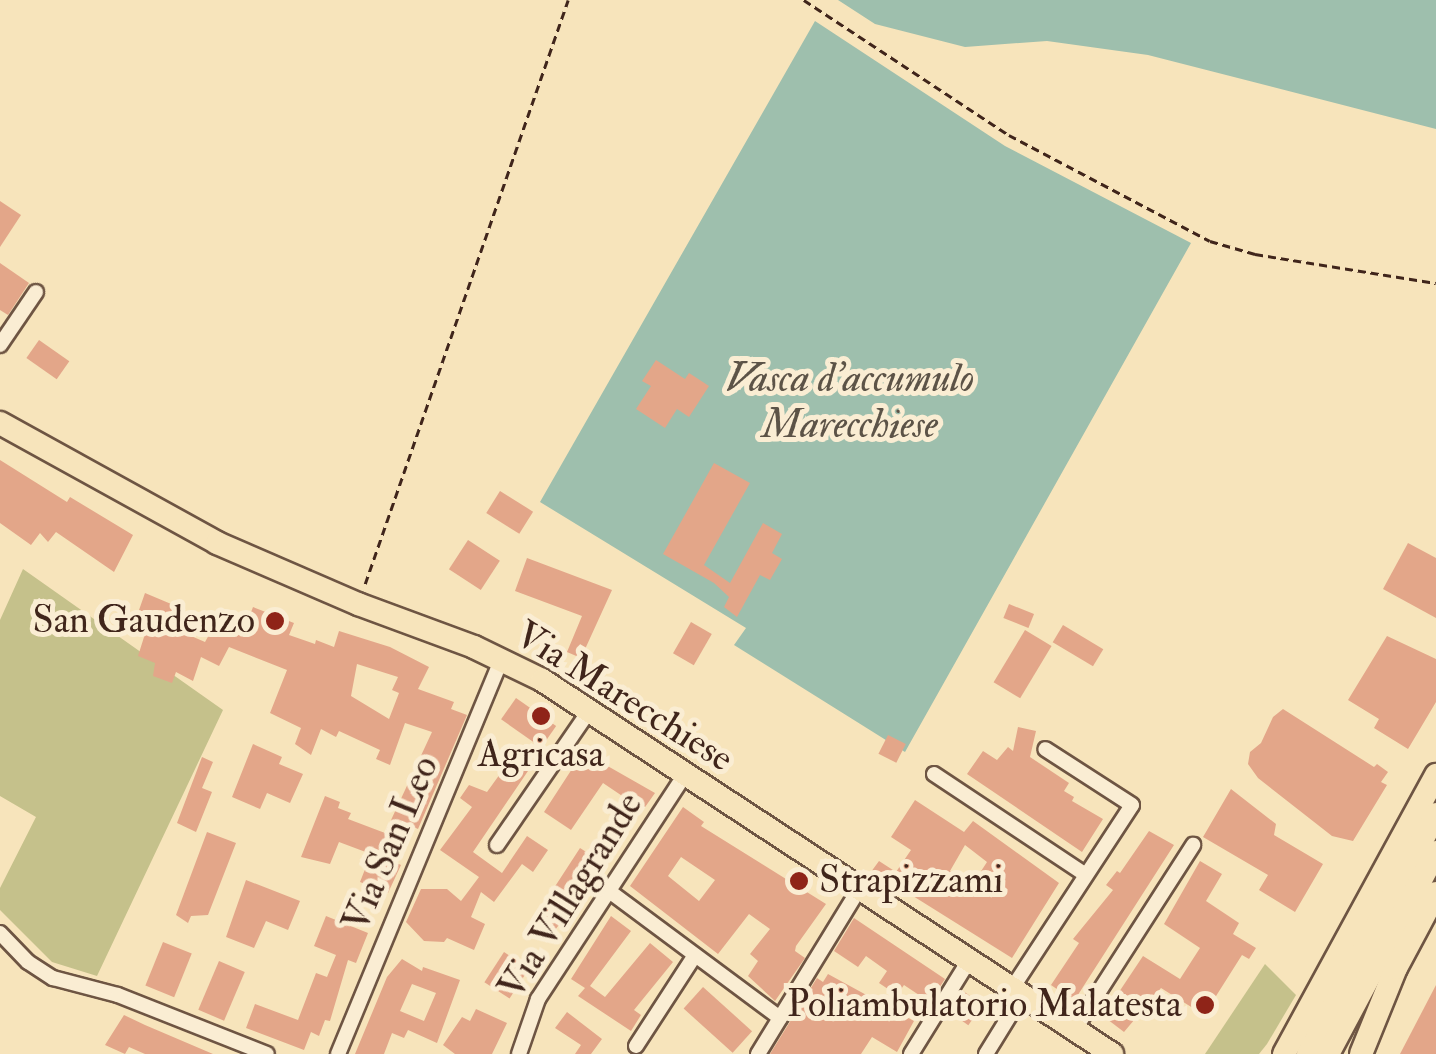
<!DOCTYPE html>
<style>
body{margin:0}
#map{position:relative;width:1436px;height:1054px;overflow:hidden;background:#f7e4bb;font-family:"IM FELL Double Pica",serif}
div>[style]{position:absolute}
.green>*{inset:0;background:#c5c18b}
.water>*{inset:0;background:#9ebfad}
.building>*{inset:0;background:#e3a689;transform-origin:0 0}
.path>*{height:2.5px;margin-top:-1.25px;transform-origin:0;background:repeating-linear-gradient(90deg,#40251b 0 8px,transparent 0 13px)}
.roads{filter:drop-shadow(2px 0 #6e5543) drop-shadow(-2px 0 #6e5543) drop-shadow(0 2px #6e5543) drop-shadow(0 -2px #6e5543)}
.street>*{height:14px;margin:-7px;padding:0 7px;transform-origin:7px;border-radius:7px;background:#faedd3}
.primary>*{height:22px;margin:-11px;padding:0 11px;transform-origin:11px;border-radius:11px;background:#f7e4bb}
.dots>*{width:28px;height:28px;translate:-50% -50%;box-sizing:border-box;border:5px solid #faedd3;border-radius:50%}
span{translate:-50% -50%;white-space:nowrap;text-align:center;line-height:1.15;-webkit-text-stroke:10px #faedd3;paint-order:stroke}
.poi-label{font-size:38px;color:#40251b}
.right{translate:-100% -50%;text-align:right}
.left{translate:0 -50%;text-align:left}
.street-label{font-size:38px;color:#40251b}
.water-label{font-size:40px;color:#5c5347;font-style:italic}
</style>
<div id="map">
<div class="green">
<i style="clip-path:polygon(23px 569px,223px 710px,97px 976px,52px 962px,0 910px,0 888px,36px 817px,0 796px,0 620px)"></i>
<i style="clip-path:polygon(1265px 964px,1296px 995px,1267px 1044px,1259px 1054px,1205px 1054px)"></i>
</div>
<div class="water">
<i style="clip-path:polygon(838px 0,1436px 0,1436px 129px,1148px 55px,1047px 41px,965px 47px,875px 24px)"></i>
<i style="clip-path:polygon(815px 21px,1005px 146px,1191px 243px,905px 752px,734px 645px,746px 628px,540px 502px)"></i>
</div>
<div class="building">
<i style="clip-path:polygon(0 201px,21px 215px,0 247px)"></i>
<i style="clip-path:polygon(0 263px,29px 283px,8px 315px,0 310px)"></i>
<i style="left:39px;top:340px;width:37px;height:22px;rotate:35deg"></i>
<i style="clip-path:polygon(656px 360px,685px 379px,689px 373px,709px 386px,689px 417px,677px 409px,665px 428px,636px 409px,651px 386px,642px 381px)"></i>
<i style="clip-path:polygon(0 460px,67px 502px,70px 497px,133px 535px,114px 572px,56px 532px,48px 542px,40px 533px,31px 545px,0 523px)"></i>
<i style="clip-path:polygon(714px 463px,750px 483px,704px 565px,730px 583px,763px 523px,782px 534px,772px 553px,782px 559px,770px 580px,760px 575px,737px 617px,724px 607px,729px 597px,714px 583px,663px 554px)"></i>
<i style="left:500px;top:491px;width:39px;height:26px;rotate:32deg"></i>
<i style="left:468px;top:540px;width:38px;height:35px;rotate:33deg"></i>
<i style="clip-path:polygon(1408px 543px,1436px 558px,1436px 618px,1383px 589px)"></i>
<i style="clip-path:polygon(527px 558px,612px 590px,581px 658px,567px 652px,582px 616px,515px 591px)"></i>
<i style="clip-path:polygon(evenodd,145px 593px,183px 609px,175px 629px,205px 642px,223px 610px,247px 623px,253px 607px,294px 623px,289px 635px,315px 644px,316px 640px,334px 647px,339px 631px,390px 647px,429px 667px,418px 689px,454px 702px,451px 709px,467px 715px,418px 829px,407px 824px,392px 861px,401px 865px,388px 893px,360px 882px,371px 854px,339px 842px,330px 864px,301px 857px,325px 796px,340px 802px,338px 808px,351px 813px,348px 819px,385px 833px,432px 732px,405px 723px,390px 765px,376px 759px,380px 750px,339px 731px,336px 737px,321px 729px,311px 755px,295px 744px,301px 728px,270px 713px,287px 670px,229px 647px,219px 666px,201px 657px,193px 681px,176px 672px,172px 683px,153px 676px,155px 663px,138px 656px,151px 615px,139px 610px,145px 593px,357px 664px,398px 677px,392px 690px,399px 693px,389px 719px,351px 696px,357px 664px)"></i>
<i style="left:1009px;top:604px;width:27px;height:15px;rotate:22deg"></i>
<i style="left:691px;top:622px;width:24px;height:36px;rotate:30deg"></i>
<i style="left:1063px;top:625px;width:47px;height:20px;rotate:31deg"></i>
<i style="left:1025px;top:630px;width:31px;height:61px;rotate:31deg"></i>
<i style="clip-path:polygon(1387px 636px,1436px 659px,1436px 702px,1408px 749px,1374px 728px,1379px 719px,1348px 700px)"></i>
<i style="left:516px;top:698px;width:49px;height:26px;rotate:35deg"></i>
<i style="clip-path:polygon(1283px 709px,1374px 767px,1377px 764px,1388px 772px,1381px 782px,1387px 785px,1353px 841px,1332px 836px,1258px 778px,1248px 764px,1250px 752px,1261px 743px,1273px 717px)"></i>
<i style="clip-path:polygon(1018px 727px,1036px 731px,1030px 757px,1069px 783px,1064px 791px,1074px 797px,1072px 801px,1103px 819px,1082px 852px,967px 774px,983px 751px,997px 760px,1008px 747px,1013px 751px)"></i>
<i style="left:888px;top:735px;width:20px;height:21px;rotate:27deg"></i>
<i style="clip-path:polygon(253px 744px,282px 757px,279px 764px,303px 774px,290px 803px,267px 793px,260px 809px,232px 797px)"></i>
<i style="clip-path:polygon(583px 752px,655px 793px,643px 810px,603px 783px,571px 830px,544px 812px)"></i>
<i style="clip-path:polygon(513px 756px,530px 768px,473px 852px,502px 873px,527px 836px,548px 850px,533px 872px,522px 864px,494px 902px,481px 892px,471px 917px,485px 924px,474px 950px,447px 938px,444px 942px,424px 941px,406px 922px,421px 889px,447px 889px,461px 901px,479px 877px,440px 850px,472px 807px,460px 798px,469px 785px,487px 792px)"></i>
<i style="clip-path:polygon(202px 757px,213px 762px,202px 788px,212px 792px,196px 832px,177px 823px)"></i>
<i style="clip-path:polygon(1231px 789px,1276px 824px,1274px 835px,1323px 864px,1295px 912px,1259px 890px,1268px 875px,1203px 837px)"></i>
<i style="clip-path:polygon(evenodd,915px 800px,964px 832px,973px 821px,1059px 883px,1012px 958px,905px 891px,890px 884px,887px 889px,868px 876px,879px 861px,896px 872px,911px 850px,891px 837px,915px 800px,965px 845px,987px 862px,972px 885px,950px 871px,965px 845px)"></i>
<i style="clip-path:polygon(evenodd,683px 807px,704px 822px,701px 826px,826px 904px,796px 946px,795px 951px,805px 958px,775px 1001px,748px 976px,758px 961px,750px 954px,770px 929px,749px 914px,718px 954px,630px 886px,683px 807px,681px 857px,715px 880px,699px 901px,668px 876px,681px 857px)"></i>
<i style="clip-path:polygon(1149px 831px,1174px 845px,1074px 1001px,1051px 985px,1079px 943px,1073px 939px,1113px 890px,1106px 885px,1117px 871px,1120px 873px)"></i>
<i style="clip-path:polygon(207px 832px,236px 843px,208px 915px,191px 916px,188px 923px,176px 915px)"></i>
<i style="clip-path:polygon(580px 848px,605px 864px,549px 938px,532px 926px,559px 891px,554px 888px)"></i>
<i style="clip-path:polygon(1200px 861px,1222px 874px,1206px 901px,1239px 923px,1233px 934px,1256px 948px,1249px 959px,1242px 955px,1204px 1015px,1161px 988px,1124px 1032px,1103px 1016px,1143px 956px,1180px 979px,1200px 948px,1164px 924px)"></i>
<i style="clip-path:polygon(246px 880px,300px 901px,288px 930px,266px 921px,254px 948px,226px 937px)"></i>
<i style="clip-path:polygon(326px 916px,368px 933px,356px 963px,348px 960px,330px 1021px,325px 1020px,319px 1036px,311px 1032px,304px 1050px,246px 1028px,255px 1004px,298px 1020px,316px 973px,327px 977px,336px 955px,314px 946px)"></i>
<i style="clip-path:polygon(611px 916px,631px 931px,590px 986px,605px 997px,650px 943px,673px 962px,634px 1010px,641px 1015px,631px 1031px,578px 996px,585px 988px,571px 979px)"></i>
<i style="clip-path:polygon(854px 918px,945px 979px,937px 991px,933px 988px,925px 999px,904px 985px,897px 995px,879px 983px,887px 971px,866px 956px,858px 967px,834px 951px)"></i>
<i style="left:163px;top:942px;width:31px;height:47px;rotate:22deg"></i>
<i style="left:504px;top:952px;width:30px;height:36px;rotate:33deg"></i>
<i style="clip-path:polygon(evenodd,402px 959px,422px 971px,423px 967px,460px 980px,437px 1043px,408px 1030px,404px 1038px,392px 1033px,384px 1054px,355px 1054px,387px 977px,402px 959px,412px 984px,436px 993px,424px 1021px,400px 1011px,412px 984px)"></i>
<i style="left:219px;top:961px;width:28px;height:53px;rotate:23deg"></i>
<i style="clip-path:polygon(828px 974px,914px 1021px,897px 1052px,872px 1037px,861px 1054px,770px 1054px,817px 978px,823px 982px)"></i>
<i style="clip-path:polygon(1436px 985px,1436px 1054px,1400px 1054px)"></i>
<i style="left:703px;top:987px;width:66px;height:29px;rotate:42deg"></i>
<i style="left:963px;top:991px;width:24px;height:25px;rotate:35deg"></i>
<i style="clip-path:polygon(476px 1009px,507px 1023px,492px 1054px,455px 1054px,443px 1045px,462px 1017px,470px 1021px)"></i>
<i style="clip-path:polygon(567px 1012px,602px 1039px,591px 1054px,575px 1054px,581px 1045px,555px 1028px)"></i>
<i style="clip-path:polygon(124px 1015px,145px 1025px,213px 1054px,145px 1054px,129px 1047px,125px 1054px,105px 1045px)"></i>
</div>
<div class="path">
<i style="left:804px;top:0;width:245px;rotate:33.4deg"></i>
<i style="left:1009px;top:135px;width:227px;rotate:27.8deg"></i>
<i style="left:1210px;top:241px;width:47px;rotate:16.1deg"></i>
<i style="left:1255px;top:254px;width:183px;rotate:9.1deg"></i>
<i style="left:365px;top:584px;width:618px;rotate:-70.83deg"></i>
</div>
<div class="roads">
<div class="street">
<i style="left:0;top:345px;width:64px;rotate:-55.8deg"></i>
<i style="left:934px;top:774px;width:182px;rotate:33.6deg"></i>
<i style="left:497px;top:845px;width:163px;rotate:-55.5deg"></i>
<i style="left:609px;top:891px;width:213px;rotate:36.6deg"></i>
<i style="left:0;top:933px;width:40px;rotate:46deg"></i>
<i style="left:28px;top:962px;width:30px;rotate:33deg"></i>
<i style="left:53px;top:978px;width:67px;rotate:14.7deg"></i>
<i style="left:118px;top:995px;width:160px;rotate:21.6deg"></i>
<i style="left:1013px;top:987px;width:217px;rotate:-56.8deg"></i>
<i style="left:1132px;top:805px;width:103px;rotate:-147.2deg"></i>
<i style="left:1075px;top:1029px;width:219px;rotate:-57.3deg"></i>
<i style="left:636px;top:1046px;width:108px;rotate:-57deg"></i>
<i style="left:338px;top:1054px;width:428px;rotate:-67.5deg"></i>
<i style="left:519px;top:1054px;width:58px;rotate:-70.9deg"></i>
<i style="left:538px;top:999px;width:269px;rotate:-56.8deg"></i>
<i style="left:758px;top:1054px;width:191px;rotate:-58.5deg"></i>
<i style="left:911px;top:1054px;width:112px;rotate:-58.2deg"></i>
<i style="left:986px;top:1054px;width:70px;rotate:-58.3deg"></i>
</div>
<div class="primary">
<i style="left:0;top:423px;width:248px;rotate:28.9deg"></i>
<i style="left:217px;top:543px;width:154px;rotate:23.4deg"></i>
<i style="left:358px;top:604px;width:124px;rotate:20.3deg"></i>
<i style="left:474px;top:647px;width:76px;rotate:25.9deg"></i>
<i style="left:542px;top:680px;width:682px;rotate:33.27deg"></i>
<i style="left:1284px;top:1054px;width:318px;rotate:-61.4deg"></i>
<i style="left:1308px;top:1054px;width:272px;rotate:-61.9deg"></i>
<i style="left:1328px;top:1054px;width:229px;rotate:-61.9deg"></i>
<i style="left:1361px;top:1054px;width:93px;rotate:-67.9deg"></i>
<i style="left:1396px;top:968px;width:85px;rotate:-61.9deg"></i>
</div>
</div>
<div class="dots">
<i style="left:275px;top:621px;background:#8f2418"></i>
<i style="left:541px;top:716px;background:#8f2418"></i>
<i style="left:799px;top:881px;background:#8f2418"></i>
<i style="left:1205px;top:1005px;background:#8f2418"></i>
</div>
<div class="poi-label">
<span class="right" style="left:255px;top:621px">San Gaudenzo</span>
<span style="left:541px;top:755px">Agricasa</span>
<span class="left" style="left:819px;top:881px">Strapizzami</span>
<span class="right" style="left:1182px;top:1005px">Poliambulatorio Malatesta</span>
</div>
<div class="street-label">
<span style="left:624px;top:697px;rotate:32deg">Via Marecchiese</span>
<span style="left:391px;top:844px;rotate:-67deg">Via San Leo</span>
<span style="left:571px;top:896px;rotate:-58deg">Via Villagrande</span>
</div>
<div class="water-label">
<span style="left:850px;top:402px">Vasca d'accumulo<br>Marecchiese</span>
</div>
</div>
